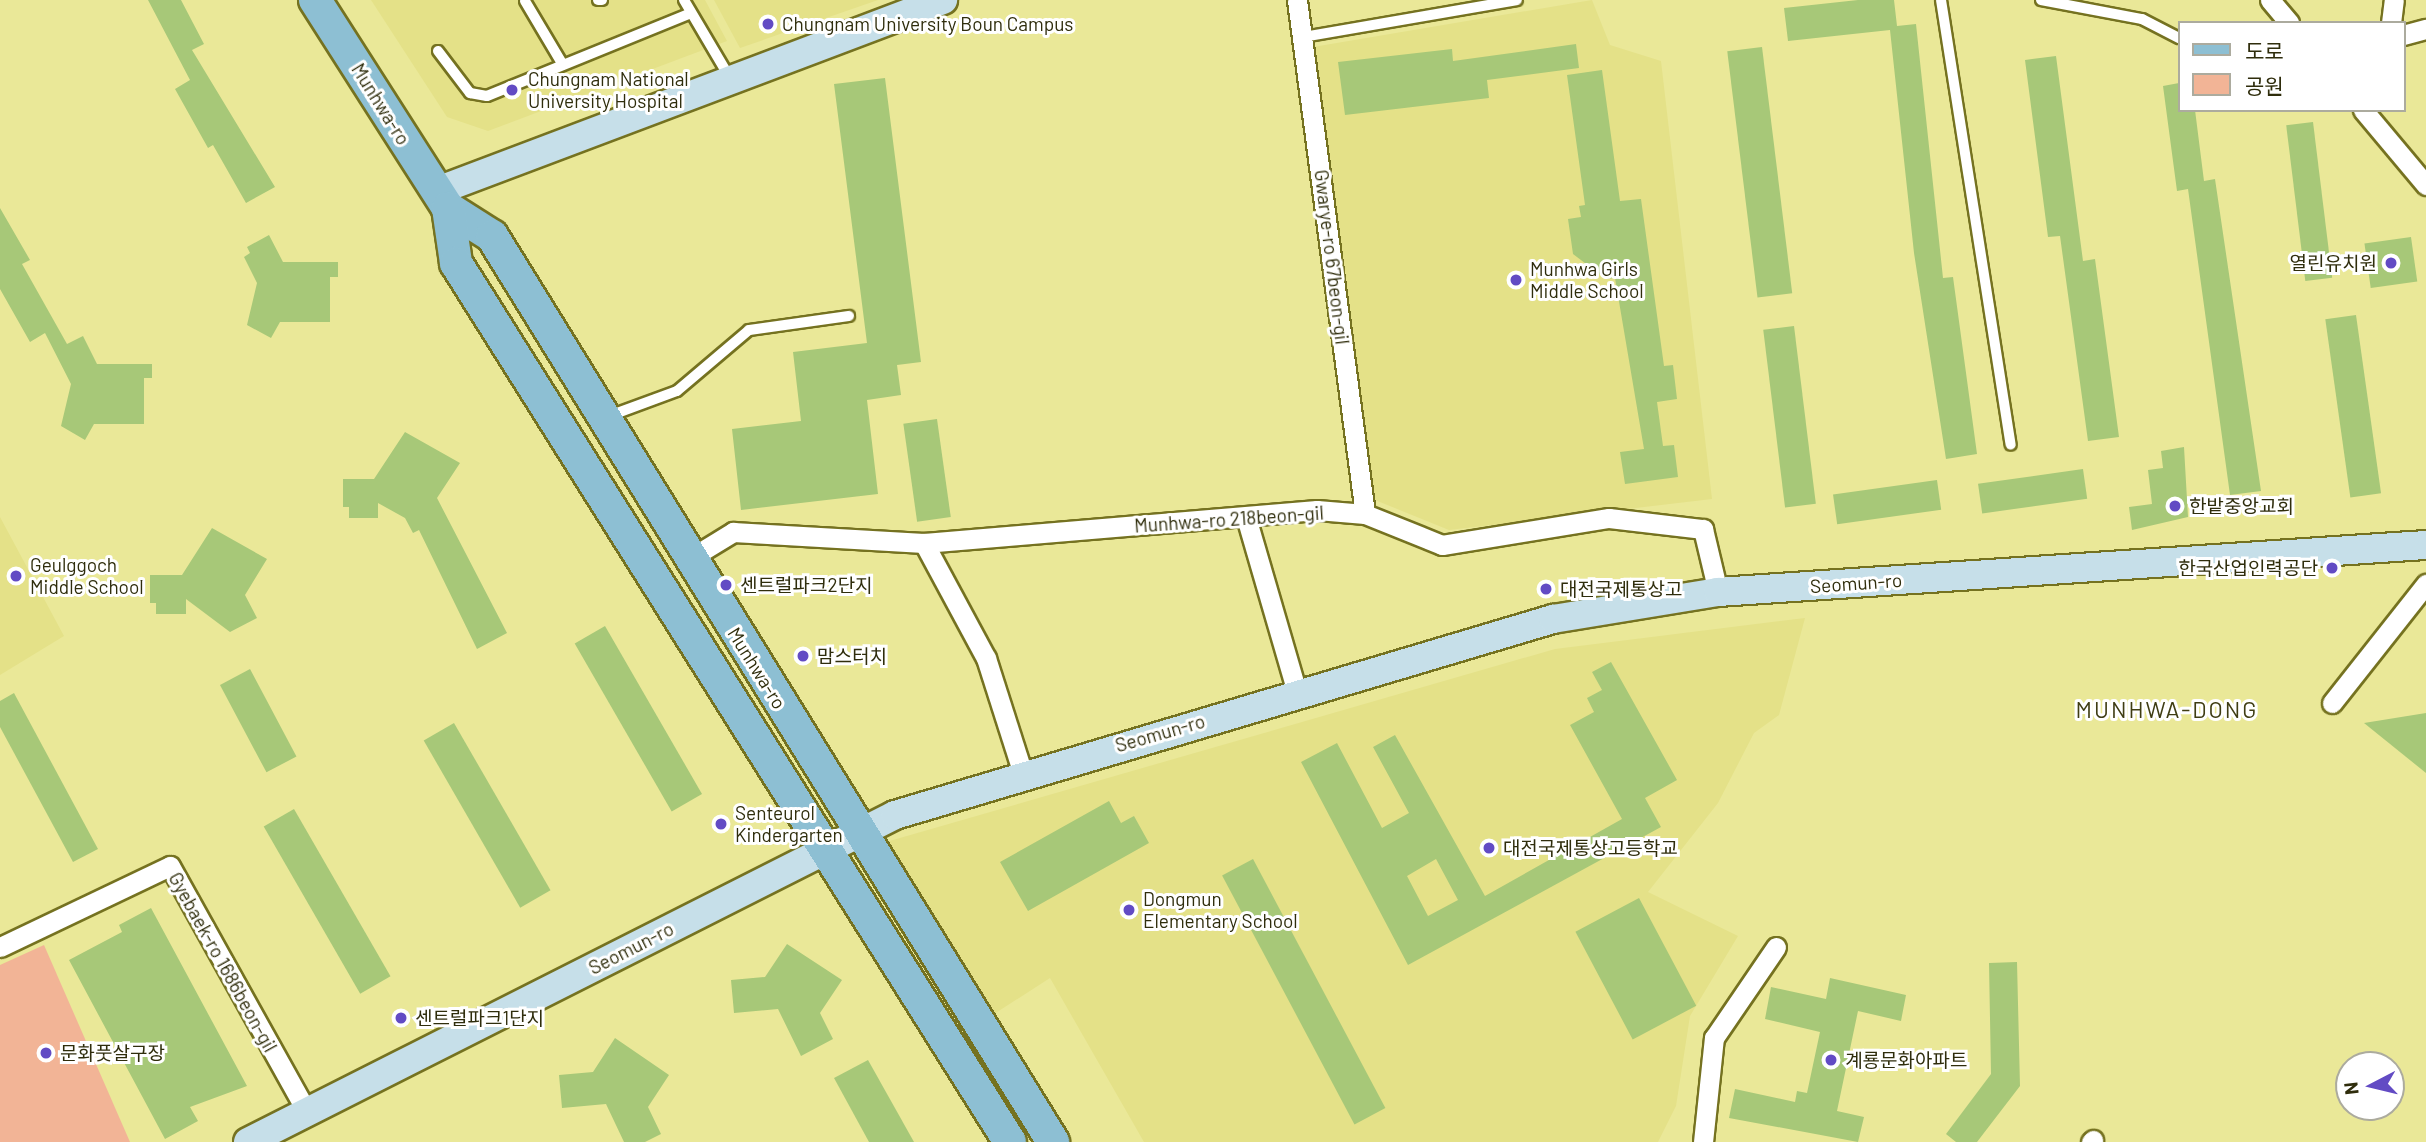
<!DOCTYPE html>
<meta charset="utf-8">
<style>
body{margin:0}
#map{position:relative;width:2426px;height:1142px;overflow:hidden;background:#eae898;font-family:Barlow,"Noto Sans KR",sans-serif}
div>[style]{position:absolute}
.built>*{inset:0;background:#e4e188}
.green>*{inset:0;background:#f2b496}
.building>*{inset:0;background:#a7c878;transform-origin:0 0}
.roads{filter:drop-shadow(2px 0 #757220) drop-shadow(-2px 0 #757220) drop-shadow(0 2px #757220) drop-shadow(0 -2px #757220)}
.service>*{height:10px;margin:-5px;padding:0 5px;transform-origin:5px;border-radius:5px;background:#fff}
.minor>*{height:19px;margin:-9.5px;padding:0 9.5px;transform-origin:9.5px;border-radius:9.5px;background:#fff}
.secondary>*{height:28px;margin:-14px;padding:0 14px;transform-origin:14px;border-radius:14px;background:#c6dfe9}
.primary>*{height:32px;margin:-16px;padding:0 16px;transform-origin:16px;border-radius:16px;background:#8dbfd3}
.dots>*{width:19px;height:19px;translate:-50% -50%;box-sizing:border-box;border:4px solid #fff;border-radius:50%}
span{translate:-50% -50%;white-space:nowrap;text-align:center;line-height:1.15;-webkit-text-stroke:6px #fff;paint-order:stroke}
.poi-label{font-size:19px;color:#2f2d0c}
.left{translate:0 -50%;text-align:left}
.right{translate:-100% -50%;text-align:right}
.street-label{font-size:19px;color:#2f2d0c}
.quarter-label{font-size:23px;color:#3f3d13;letter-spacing:2px}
.legend{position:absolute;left:2178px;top:21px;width:228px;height:91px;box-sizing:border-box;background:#fff;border:2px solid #acab9e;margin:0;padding:9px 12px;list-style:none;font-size:21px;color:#2f2d0c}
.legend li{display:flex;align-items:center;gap:14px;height:35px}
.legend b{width:35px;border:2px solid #acab9e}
.north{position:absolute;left:2335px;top:1051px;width:70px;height:70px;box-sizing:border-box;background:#fff;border:2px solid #acab9e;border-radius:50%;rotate:263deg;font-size:19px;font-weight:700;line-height:28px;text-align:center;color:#2f2d0c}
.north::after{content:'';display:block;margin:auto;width:24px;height:32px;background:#624bc4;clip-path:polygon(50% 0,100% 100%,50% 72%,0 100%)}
</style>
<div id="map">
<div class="built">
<i style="clip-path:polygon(371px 0,705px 0,727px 41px,488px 131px,447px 117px)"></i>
<i style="clip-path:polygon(714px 0,878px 0,740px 48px)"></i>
<i style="clip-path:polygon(1592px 0,1610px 45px,1661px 61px,1712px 499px,1449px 530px,1375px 500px,1313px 47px)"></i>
<i style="clip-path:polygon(0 517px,64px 636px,0 675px)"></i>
<i style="clip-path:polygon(1805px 618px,1779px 715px,1754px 733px,1718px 803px,1648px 892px,1738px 936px,1690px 1016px,1676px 1106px,1658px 1142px,1144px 1142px,1050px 978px,991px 1016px,886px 842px,1555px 649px)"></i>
</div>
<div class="green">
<i style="clip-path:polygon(44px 945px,130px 1142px,0 1142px,0 965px)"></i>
</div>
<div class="building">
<i style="clip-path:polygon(148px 0,181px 0,204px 44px,192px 50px,275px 187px,246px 203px,213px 145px,208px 148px,175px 89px,190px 80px)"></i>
<i style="clip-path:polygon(1858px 0,1894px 0,1897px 26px,1916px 24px,1943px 278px,1953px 277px,1977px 454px,1946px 459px,1914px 253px,1890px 30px,1788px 41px,1784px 8px)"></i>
<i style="clip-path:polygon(1576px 44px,1579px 68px,1487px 80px,1489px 98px,1345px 115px,1338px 62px,1452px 49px,1453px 61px)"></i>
<i style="left:1762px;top:47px;width:248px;height:35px;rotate:83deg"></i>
<i style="clip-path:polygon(2056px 56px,2083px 261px,2095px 259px,2119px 437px,2088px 441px,2060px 236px,2048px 237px,2025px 60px)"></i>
<i style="clip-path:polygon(1602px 70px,1620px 201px,1641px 199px,1664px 366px,1673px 365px,1677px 399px,1657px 402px,1663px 446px,1674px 445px,1678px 477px,1625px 484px,1620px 452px,1644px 449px,1615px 278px,1606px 279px,1573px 254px,1568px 219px,1581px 217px,1579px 206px,1585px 205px,1567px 75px)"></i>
<i style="clip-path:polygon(885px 78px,921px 362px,897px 365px,901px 395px,867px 400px,878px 494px,741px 510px,732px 429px,801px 421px,793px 352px,867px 343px,834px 84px)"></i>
<i style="clip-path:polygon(2179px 83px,2179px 110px,2195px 110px,2204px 181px,2215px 179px,2261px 491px,2230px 495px,2188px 189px,2177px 191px,2163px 86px)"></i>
<i style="left:2313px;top:122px;width:157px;height:27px;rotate:83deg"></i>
<i style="clip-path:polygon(0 208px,30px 260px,22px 264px,67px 344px,83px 336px,97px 364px,152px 364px,152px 378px,144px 378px,144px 424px,94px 424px,85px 440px,61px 426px,71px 384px,45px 333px,30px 342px,0 289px)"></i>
<i style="clip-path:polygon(269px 235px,283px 262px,338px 262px,338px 277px,330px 277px,330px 322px,280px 322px,271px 338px,247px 325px,257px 283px,244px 257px,250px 253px,247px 247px)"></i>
<i style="left:2411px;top:237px;width:45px;height:47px;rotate:82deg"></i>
<i style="left:2356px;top:315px;width:180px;height:31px;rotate:82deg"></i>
<i style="left:1794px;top:326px;width:179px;height:31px;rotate:83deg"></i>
<i style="left:937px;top:419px;width:99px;height:34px;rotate:82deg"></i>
<i style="clip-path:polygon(405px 432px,460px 463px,437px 498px,507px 633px,477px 649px,419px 530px,413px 533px,405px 518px,378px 503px,378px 518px,349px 518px,349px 507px,343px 507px,343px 479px,374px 479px)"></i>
<i style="clip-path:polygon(2184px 447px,2188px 517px,2132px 530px,2129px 507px,2152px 504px,2148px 470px,2163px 468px,2161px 451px)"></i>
<i style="left:2083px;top:469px;width:30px;height:106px;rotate:82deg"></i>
<i style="left:1937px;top:480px;width:30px;height:105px;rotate:82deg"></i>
<i style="clip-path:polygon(212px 528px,267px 559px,245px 595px,257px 618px,230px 632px,186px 599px,186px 614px,156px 614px,156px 603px,150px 603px,150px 575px,182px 575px)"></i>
<i style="left:605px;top:626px;width:194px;height:35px;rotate:60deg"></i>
<i style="clip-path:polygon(evenodd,1611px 662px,1677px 780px,1645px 798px,1661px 827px,1408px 965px,1301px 762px,1337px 743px,1382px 828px,1409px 813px,1373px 747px,1395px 735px,1485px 896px,1622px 819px,1570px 725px,1594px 712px,1587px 698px,1602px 690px,1592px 672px,1611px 662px,1436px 859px,1458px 900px,1428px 916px,1407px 876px,1436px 859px)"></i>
<i style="left:250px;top:669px;width:99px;height:34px;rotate:62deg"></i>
<i style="clip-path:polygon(14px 693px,98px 849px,73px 862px,0 727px,0 701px)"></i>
<i style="clip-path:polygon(2426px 713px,2426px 773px,2364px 723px)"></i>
<i style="left:454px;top:723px;width:193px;height:35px;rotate:60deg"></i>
<i style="clip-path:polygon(1109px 801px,1121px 823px,1134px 816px,1149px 843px,1028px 911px,1000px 862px)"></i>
<i style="left:294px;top:809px;width:193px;height:35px;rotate:60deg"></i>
<i style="left:1253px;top:859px;width:282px;height:35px;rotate:62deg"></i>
<i style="left:1639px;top:898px;width:122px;height:72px;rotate:62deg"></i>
<i style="clip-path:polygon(151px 908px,247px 1086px,190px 1107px,198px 1121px,165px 1139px,69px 960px,122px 932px,119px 925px)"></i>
<i style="clip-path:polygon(787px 944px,842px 980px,820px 1013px,833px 1039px,801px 1056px,778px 1009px,734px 1013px,731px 980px,765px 977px)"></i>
<i style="clip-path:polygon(2017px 962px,2020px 1086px,1977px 1142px,1956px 1142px,1946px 1134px,1991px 1074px,1989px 963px)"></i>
<i style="clip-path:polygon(1830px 978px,1906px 995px,1901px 1021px,1858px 1011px,1837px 1111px,1864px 1117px,1858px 1142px,1729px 1118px,1735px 1089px,1795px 1102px,1797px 1091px,1807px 1093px,1820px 1032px,1765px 1019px,1771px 987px,1826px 999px)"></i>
<i style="clip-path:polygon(615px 1038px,669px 1075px,648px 1107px,661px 1134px,645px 1142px,624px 1142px,606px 1104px,562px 1108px,559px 1075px,593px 1072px)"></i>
<i style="clip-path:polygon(868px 1060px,914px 1142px,869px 1142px,834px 1078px)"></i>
</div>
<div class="roads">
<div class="service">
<i style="left:598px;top:0;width:4px"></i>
<i style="left:684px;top:0;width:91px;rotate:59.5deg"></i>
<i style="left:1941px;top:0;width:450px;rotate:81.1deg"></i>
<i style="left:2041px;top:0;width:103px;rotate:10.7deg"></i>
<i style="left:2142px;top:19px;width:42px;rotate:27.2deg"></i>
<i style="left:525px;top:1px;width:74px;rotate:59.3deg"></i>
<i style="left:1303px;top:37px;width:217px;rotate:-9.8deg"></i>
<i style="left:438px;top:51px;width:53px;rotate:52.7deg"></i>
<i style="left:470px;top:93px;width:17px;rotate:10deg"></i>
<i style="left:487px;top:96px;width:220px;rotate:-22.1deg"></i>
<i style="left:609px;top:416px;width:72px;rotate:-20.2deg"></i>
<i style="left:677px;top:391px;width:94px;rotate:-40.3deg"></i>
<i style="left:749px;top:330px;width:101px;rotate:-8deg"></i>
</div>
<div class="minor">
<i style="left:1297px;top:0;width:518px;rotate:82.46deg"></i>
<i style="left:2270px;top:0;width:30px;rotate:50deg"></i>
<i style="left:2391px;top:23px;width:23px;rotate:-83deg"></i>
<i style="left:2403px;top:35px;width:24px;rotate:-15deg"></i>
<i style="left:2363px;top:110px;width:98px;rotate:50deg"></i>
<i style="left:1246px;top:517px;width:183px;rotate:73.8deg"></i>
<i style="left:924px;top:543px;width:131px;rotate:61.7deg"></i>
<i style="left:986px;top:658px;width:122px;rotate:72.3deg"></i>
<i style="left:689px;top:559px;width:52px;rotate:-31.5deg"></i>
<i style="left:733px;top:532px;width:191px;rotate:3.3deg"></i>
<i style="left:924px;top:543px;width:394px;rotate:-4.8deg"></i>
<i style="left:1317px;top:510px;width:48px;rotate:4.8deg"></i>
<i style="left:1365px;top:514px;width:83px;rotate:21.9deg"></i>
<i style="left:1442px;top:545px;width:169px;rotate:-9.2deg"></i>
<i style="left:1609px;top:518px;width:95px;rotate:6.7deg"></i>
<i style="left:1703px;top:529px;width:65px;rotate:76.6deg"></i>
<i style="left:2332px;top:703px;width:152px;rotate:-51.7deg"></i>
<i style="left:0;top:947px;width:188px;rotate:-25.5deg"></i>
<i style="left:170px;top:866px;width:282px;rotate:60.9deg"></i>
<i style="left:1703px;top:1142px;width:105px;rotate:-84deg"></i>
<i style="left:1714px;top:1038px;width:110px;rotate:-55.7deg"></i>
<i style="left:2091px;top:1142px;width:3px;rotate:-45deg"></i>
</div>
<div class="secondary">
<i style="left:437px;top:191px;width:541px;rotate:-20.68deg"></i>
<i style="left:248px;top:1142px;width:725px;rotate:-26.81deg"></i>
<i style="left:895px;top:815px;width:687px;rotate:-16.59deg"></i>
<i style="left:1553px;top:619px;width:167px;rotate:-9.3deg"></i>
<i style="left:1718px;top:592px;width:710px;rotate:-3.8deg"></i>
</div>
<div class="primary">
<i style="left:315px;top:0;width:247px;rotate:57.4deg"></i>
<i style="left:448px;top:208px;width:52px;rotate:32.5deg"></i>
<i style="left:492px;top:236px;width:1066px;rotate:58.23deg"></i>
<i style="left:448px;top:208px;width:56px;rotate:81.7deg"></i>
<i style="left:456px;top:263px;width:1039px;rotate:57.78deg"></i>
</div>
</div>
<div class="dots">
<i style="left:768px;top:24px;background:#624bc4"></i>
<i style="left:512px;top:90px;background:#624bc4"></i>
<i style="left:2391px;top:263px;background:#624bc4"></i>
<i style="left:1516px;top:280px;background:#624bc4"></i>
<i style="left:2175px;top:506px;background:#624bc4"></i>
<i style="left:2332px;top:568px;background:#624bc4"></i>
<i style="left:16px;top:576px;background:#624bc4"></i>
<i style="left:726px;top:585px;background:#624bc4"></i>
<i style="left:1546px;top:589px;background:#624bc4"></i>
<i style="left:803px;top:656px;background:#624bc4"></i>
<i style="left:721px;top:824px;background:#624bc4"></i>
<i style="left:1489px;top:848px;background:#624bc4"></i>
<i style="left:1129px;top:910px;background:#624bc4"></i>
<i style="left:401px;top:1018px;background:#624bc4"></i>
<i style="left:46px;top:1053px;background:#624bc4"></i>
<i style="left:1831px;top:1060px;background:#624bc4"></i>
</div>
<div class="poi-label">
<span class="left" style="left:782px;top:24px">Chungnam University Boun Campus</span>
<span class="left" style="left:528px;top:90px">Chungnam National<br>University Hospital</span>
<span class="right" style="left:2377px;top:263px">열린유치원</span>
<span class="left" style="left:1530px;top:280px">Munhwa Girls<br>Middle School</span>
<span class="left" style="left:2189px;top:506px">한밭중앙교회</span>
<span class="left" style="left:30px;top:576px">Geulggoch<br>Middle School</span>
<span class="right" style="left:2318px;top:568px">한국산업인력공단</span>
<span class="left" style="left:740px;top:585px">센트럴파크2단지</span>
<span class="left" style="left:1560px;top:589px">대전국제통상고</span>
<span class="left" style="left:817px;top:656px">맘스터치</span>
<span class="left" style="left:735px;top:824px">Senteurol<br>Kindergarten</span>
<span class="left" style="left:1503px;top:848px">대전국제통상고등학교</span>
<span class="left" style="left:1143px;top:910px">Dongmun<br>Elementary School</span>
<span class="left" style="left:415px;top:1018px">센트럴파크1단지</span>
<span class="left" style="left:60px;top:1053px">문화풋살구장</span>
<span class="left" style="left:1845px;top:1060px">계룡문화아파트</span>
</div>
<div class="street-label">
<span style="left:381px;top:104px;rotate:58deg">Munhwa-ro</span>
<span style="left:1332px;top:257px;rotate:83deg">Gwarye-ro 67beon-gil</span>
<span style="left:1229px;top:519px;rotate:-4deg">Munhwa-ro 218beon-gil</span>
<span style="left:1856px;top:583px;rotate:-4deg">Seomun-ro</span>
<span style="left:757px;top:668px;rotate:58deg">Munhwa-ro</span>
<span style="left:1160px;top:733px;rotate:-16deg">Seomun-ro</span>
<span style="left:631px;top:948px;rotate:-27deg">Seomun-ro</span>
<span style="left:223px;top:962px;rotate:61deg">Gyebaek-ro 1686beon-gil</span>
</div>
<div class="quarter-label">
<span style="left:2167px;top:709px">MUNHWA-DONG</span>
</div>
<ul class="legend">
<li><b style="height:9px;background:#8dbfd3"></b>도로</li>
<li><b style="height:19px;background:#f2b496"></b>공원</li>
</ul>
<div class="north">N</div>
</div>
